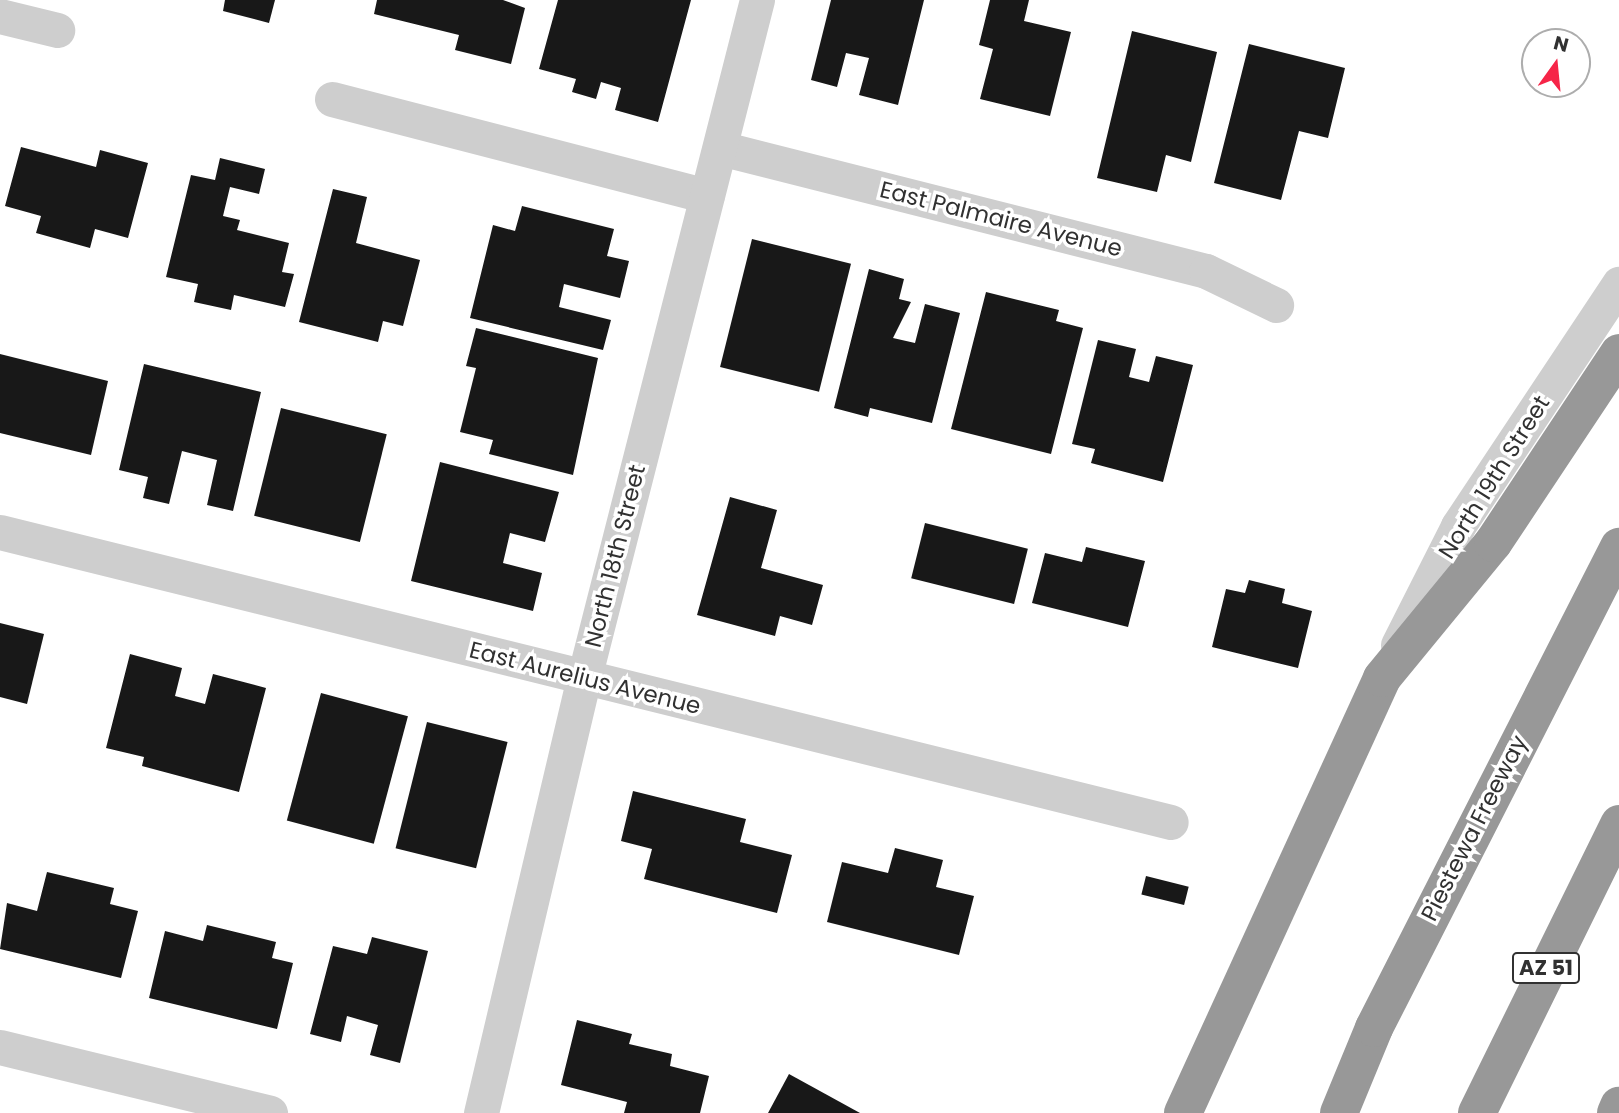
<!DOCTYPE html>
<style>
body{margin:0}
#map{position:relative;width:1619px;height:1113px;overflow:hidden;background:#fff;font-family:Poppins,sans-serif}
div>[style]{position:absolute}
.building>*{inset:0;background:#181818;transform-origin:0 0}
.minor>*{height:35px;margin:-17.5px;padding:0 17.5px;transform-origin:17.5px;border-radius:17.5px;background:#cecece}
.highway>*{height:38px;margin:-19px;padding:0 19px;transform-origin:19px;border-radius:19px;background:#989898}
span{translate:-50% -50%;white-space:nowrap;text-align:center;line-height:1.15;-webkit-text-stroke:7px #fff;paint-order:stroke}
.shield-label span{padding:2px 5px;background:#fff;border:2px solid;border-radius:5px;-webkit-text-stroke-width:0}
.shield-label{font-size:21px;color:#313131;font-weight:700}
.street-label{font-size:23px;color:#313131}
.north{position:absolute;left:1521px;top:28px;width:70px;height:70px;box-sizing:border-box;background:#fff;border:2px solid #adadad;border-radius:50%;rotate:15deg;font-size:19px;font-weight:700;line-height:28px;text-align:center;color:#313131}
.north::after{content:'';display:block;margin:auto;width:24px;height:32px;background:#f62548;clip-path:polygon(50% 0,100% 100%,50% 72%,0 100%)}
</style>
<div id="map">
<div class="building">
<i style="clip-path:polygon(225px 0,275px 0,269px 23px,223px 11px)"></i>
<i style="clip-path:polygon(377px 0,503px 0,525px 8px,511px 64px,455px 50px,459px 35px,374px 14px)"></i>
<i style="clip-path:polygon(558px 0,691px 0,658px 122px,615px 110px,621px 88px,601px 82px,596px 99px,572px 92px,576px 79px,539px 69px)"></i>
<i style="clip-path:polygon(831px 0,924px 0,898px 105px,859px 95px,869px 58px,846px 53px,837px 87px,811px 80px)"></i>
<i style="clip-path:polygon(990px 0,1029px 0,1024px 21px,1071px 32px,1050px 116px,980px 99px,993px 49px,979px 45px)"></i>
<i style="clip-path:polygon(1132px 31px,1217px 52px,1191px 162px,1166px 155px,1157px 192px,1097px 178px)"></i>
<i style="clip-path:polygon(1249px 44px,1345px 68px,1328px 138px,1299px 131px,1281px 200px,1214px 183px)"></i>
<i style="clip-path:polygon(21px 147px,96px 167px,100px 150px,148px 163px,128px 238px,95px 229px,90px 248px,36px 233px,41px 216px,5px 206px)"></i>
<i style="clip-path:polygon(220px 158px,265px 169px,259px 194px,230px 187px,223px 216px,240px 220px,237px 230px,289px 243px,282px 272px,294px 274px,285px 307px,234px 295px,231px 310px,194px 302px,198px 284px,166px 277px,191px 175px,215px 180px)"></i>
<i style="clip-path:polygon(333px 189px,367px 197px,356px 243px,420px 260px,403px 326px,383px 321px,378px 342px,299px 322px)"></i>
<i style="clip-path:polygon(522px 206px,614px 229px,607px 256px,629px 261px,620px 298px,564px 284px,559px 307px,611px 320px,603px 350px,470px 318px,493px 225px,515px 231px)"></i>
<i style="left:752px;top:239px;width:102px;height:132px;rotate:14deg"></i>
<i style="clip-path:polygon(869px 269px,904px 279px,899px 299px,911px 302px,893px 338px,915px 343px,925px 304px,960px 313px,932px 423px,870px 408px,868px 417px,834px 408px)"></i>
<i style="clip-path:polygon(986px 292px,1059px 310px,1056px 321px,1083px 328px,1051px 454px,951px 429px)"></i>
<i style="clip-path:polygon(476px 328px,598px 358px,573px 475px,489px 454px,493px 440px,460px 432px,476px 368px,466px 366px)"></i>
<i style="clip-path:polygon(1098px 340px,1136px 349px,1129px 377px,1149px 382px,1156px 356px,1193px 365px,1163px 482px,1091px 463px,1095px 449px,1072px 444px)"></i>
<i style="clip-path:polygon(0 354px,108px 381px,91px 455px,0 433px)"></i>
<i style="clip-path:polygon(144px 364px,261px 392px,233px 511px,207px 505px,217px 460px,182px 451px,169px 504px,143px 498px,148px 477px,119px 470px)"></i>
<i style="left:281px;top:408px;width:109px;height:111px;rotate:14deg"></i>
<i style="clip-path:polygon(440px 462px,559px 492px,545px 542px,510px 533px,503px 563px,542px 573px,533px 611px,411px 581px)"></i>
<i style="clip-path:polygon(730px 497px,777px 510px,761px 568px,823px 585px,812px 625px,780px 616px,775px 636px,697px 615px)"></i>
<i style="left:925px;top:523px;width:106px;height:57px;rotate:14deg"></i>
<i style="clip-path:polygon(1086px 547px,1145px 561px,1128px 627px,1032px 603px,1045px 553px,1082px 562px)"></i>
<i style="clip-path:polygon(1249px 580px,1285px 589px,1282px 603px,1312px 611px,1298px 668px,1212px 647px,1226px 589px,1245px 593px)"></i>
<i style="clip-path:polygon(0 623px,44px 634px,27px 704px,0 697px)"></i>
<i style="clip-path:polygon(130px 654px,182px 668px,175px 696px,205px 704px,213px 674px,266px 688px,239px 792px,142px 766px,144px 757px,106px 748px)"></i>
<i style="left:321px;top:693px;width:90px;height:132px;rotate:15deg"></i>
<i style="left:427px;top:722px;width:83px;height:130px;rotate:14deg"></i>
<i style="clip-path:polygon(633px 791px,746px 819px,740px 842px,792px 855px,777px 913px,644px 879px,652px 849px,621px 841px)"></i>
<i style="clip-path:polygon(895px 848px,943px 860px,936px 887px,974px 896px,959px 955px,827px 922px,842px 862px,888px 873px)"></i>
<i style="clip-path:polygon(47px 872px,114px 888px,110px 904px,138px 911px,121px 978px,0 949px,7px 903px,37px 911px)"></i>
<i style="left:1146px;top:876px;width:44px;height:19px;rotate:14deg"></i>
<i style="clip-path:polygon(207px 925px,276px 942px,272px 958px,293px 963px,277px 1029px,149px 998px,165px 931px,203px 941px)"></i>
<i style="clip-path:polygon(372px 937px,428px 951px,400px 1063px,370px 1055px,378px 1025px,347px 1016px,341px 1042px,310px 1034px,333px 946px,367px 954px)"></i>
<i style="clip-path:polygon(577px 1020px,632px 1034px,629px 1044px,672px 1054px,670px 1066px,709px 1076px,700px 1113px,624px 1113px,627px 1102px,561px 1085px)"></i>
<i style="clip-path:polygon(789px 1074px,860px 1113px,768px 1113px)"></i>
</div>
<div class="minor">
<i style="left:0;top:16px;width:59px;rotate:13.8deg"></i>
<i style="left:332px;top:99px;width:387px;rotate:14.5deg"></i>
<i style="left:720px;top:148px;width:501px;rotate:14.2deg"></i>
<i style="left:1206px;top:271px;width:78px;rotate:25.9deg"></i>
<i style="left:0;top:532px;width:1206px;rotate:13.91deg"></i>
<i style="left:1398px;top:645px;width:133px;rotate:-63.2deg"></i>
<i style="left:1458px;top:526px;width:291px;rotate:-56.4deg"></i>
<i style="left:0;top:1047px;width:278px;rotate:13.7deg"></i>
<i style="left:481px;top:1113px;width:447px;rotate:-76.7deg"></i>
<i style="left:584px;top:678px;width:700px;rotate:-75.69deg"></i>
</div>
<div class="highway">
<i style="left:1183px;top:1113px;width:478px;rotate:-65.4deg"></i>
<i style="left:1382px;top:678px;width:175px;rotate:-50.6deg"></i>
<i style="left:1493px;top:543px;width:228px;rotate:-56.4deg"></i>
<i style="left:1339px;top:1113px;width:92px;rotate:-67.6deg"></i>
<i style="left:1374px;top:1028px;width:540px;rotate:-63.01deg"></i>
<i style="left:1477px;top:1113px;width:322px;rotate:-63.8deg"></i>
<i style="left:1616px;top:1113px;width:8px;rotate:-67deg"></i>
</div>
<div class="shield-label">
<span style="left:1546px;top:968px">AZ 51</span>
</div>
<div class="street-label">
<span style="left:1001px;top:219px;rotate:14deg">East Palmaire Avenue</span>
<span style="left:1494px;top:477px;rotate:-58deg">North 19th Street</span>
<span style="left:615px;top:556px;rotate:-76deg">North 18th Street</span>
<span style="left:585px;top:678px;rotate:14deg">East Aurelius Avenue</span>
<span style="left:1474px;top:828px;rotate:-63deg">Piestewa Freeway</span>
</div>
<div class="north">N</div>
</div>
